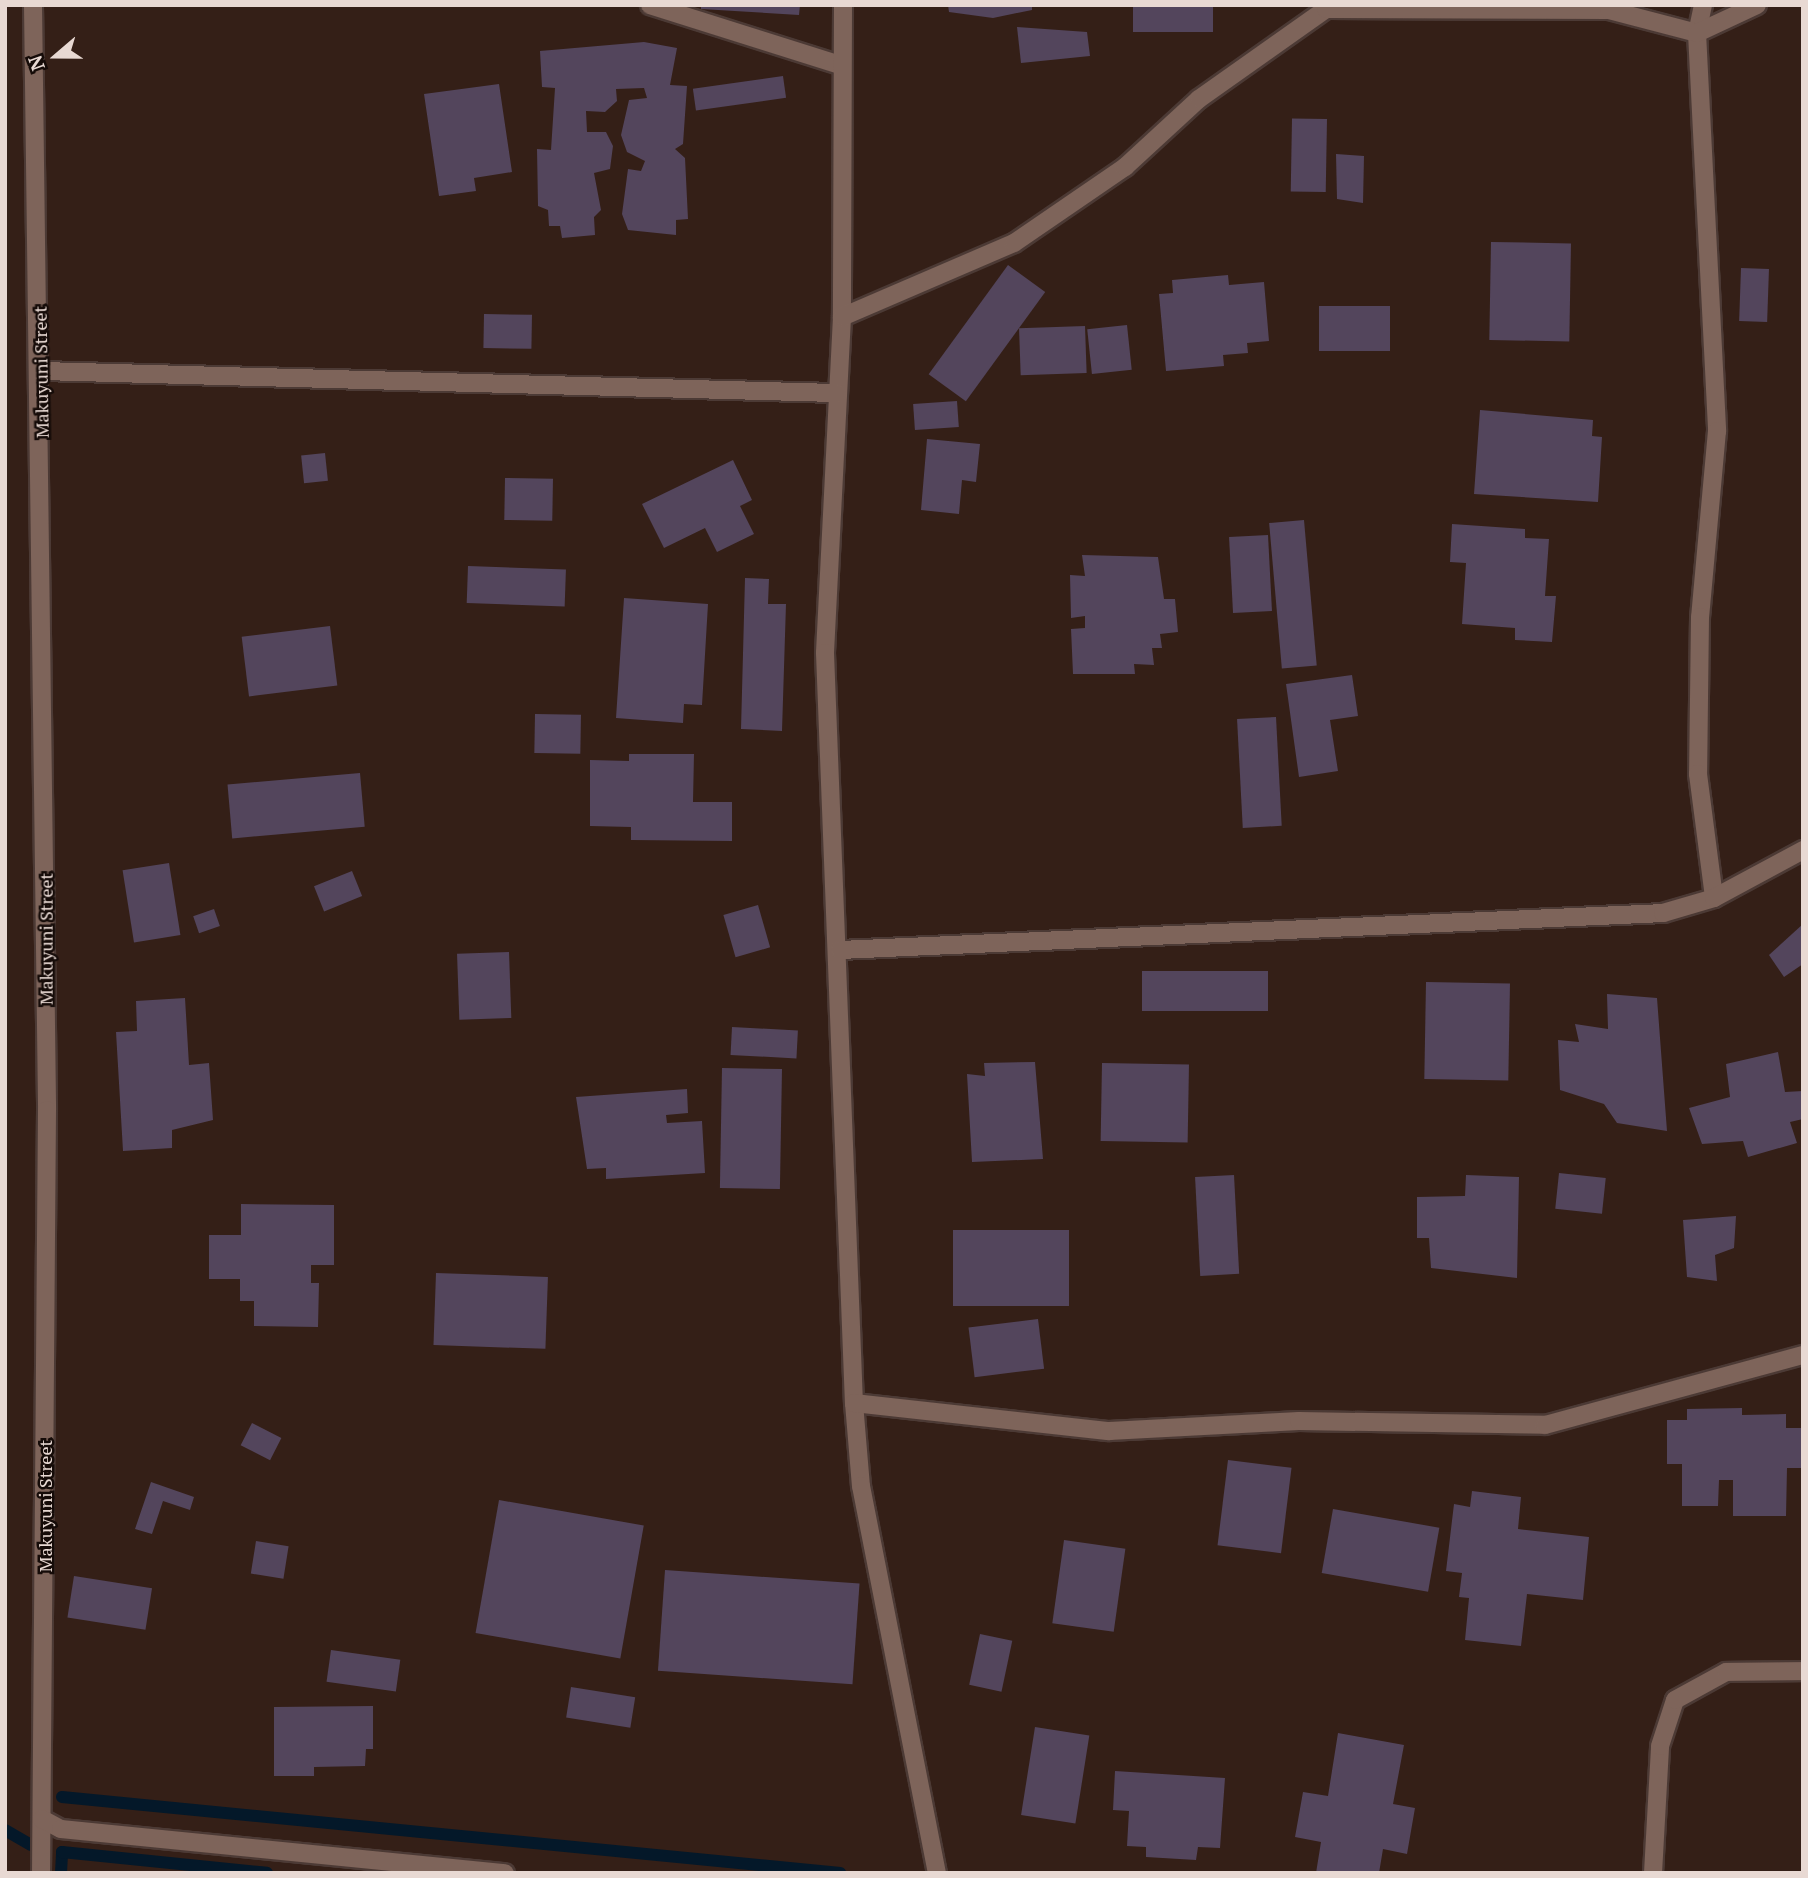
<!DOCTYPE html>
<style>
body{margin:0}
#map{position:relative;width:1808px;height:1878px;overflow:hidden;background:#341f17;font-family:"PT Serif",serif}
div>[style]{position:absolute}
.stream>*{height:12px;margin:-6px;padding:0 6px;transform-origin:6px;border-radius:6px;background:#041829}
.building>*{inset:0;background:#53455c;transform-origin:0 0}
.roads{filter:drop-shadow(2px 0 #4c3a35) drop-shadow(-2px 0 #4c3a35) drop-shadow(0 2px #4c3a35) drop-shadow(0 -2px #4c3a35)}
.minor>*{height:18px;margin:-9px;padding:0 9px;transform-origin:9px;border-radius:9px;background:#7e645a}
span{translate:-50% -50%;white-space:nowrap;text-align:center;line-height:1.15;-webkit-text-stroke:5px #150b08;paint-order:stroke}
.street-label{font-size:18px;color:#e8d9d3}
.frame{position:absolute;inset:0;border:7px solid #e8d9d3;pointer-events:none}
.north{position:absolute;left:21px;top:21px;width:70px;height:70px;-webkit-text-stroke:5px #150b08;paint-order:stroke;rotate:250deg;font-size:19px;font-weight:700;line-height:28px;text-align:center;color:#e8d9d3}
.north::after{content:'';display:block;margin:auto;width:24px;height:32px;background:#e8d9d3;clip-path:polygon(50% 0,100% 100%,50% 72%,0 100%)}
</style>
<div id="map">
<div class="stream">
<i style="left:62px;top:1797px;width:782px;rotate:5.58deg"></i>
<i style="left:5px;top:1830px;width:30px;rotate:30deg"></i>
<i style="left:61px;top:1873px;width:21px;rotate:-87deg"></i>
<i style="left:62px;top:1852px;width:206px;rotate:5.8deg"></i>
</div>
<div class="building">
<i style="clip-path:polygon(701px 5px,800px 5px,799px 15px,701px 9px)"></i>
<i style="clip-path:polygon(948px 5px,1032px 5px,1032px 10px,993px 18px,949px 12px)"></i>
<i style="left:1133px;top:5px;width:80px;height:27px"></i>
<i style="clip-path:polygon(1017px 27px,1087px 32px,1090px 56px,1021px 63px)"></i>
<i style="clip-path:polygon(644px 42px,677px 48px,670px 85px,687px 86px,683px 144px,675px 149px,685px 158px,688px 219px,676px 220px,676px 235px,628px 230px,622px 214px,628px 169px,641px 171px,645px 161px,627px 152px,621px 135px,629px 100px,647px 98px,644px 88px,616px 89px,617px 101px,605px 112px,586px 111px,587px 132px,606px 132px,613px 146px,610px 169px,594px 173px,601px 210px,594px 217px,595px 235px,562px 238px,560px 226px,549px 226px,548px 210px,538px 206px,537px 149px,551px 150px,555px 88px,542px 87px,540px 51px)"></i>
<i style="left:783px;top:76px;width:22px;height:91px;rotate:82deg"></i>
<i style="clip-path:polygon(499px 84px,512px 172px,474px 178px,476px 191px,439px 196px,424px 94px)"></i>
<i style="left:1327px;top:119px;width:73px;height:35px;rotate:91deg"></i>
<i style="clip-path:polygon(1336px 154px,1364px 156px,1363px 203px,1337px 199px)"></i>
<i style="left:1491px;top:242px;width:80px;height:98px;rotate:1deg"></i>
<i style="left:1008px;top:265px;width:46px;height:135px;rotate:36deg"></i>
<i style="left:1741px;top:268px;width:28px;height:53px;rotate:2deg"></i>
<i style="clip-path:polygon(1228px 275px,1229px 285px,1264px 282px,1269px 341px,1247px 343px,1248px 353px,1223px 355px,1224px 366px,1166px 371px,1159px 294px,1173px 293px,1172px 280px)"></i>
<i style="left:1319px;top:306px;width:71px;height:45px"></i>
<i style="left:484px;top:314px;width:48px;height:34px;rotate:1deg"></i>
<i style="left:1127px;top:325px;width:45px;height:40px;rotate:84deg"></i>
<i style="left:1085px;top:326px;width:47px;height:66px;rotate:88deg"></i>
<i style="left:957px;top:401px;width:26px;height:44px;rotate:86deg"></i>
<i style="clip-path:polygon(1480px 410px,1593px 420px,1592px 436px,1602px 437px,1598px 502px,1474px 494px)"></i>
<i style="clip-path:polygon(927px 439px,980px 444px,976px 482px,962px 480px,959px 514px,921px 510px)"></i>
<i style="left:325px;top:453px;width:28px;height:24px;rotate:84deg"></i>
<i style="clip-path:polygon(733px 460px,752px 500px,740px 506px,754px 534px,717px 552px,705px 528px,664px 548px,642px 504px)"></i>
<i style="left:505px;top:478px;width:48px;height:42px;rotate:1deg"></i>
<i style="left:1304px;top:520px;width:146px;height:35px;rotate:85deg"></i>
<i style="clip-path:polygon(1452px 524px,1525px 529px,1525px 538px,1549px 539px,1545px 596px,1556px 596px,1552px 642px,1515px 640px,1515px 628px,1462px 624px,1466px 563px,1450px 562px)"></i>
<i style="left:1268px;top:535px;width:76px;height:39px;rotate:87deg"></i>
<i style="clip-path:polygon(1082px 555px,1158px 557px,1164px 599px,1175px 599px,1178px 632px,1160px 634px,1162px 648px,1152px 648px,1154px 665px,1134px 664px,1135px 674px,1073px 674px,1071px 629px,1085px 628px,1085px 616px,1071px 618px,1070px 575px,1085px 576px)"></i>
<i style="left:468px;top:566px;width:98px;height:37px;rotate:2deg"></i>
<i style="clip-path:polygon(745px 578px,769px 579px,768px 604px,786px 604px,782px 731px,741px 729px)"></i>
<i style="clip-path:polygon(624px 598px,708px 604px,702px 705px,684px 704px,683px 723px,616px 718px)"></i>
<i style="left:330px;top:626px;width:60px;height:89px;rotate:83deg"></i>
<i style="clip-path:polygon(1352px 675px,1358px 716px,1330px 720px,1338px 771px,1299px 777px,1286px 684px)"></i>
<i style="left:535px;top:714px;width:46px;height:39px;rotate:1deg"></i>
<i style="left:1276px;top:717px;width:109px;height:39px;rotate:87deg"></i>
<i style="clip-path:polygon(629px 754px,694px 754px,693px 802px,732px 802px,732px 841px,631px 840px,631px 827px,590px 826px,590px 760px,629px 761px)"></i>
<i style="left:360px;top:773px;width:54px;height:133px;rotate:85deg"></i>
<i style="left:169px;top:863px;width:73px;height:47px;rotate:81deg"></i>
<i style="left:352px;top:871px;width:27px;height:41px;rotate:68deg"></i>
<i style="left:758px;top:905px;width:44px;height:36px;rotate:74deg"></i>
<i style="left:214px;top:909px;width:18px;height:22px;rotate:71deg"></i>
<i style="clip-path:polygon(1803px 924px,1803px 964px,1784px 977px,1769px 955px)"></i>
<i style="left:509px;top:952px;width:66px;height:52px;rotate:88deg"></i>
<i style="left:1268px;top:971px;width:40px;height:126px;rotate:90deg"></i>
<i style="left:1426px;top:982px;width:84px;height:97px;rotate:1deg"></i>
<i style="clip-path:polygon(1607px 994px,1657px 998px,1667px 1131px,1617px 1123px,1604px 1104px,1560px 1090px,1558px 1040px,1579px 1042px,1575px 1024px,1608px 1029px)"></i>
<i style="clip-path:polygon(185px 998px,189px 1065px,209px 1063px,213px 1120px,172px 1130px,172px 1148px,123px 1151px,116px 1032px,137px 1031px,136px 1001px)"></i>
<i style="left:732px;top:1027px;width:66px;height:28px;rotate:3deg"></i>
<i style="clip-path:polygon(1778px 1052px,1785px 1092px,1803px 1091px,1803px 1119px,1790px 1122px,1797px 1143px,1748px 1157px,1743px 1141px,1702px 1144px,1689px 1108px,1730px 1097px,1726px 1064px)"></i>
<i style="clip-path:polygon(1035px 1062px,1043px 1159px,972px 1162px,967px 1074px,985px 1076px,984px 1063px)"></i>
<i style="left:1102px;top:1063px;width:87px;height:78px;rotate:1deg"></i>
<i style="left:722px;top:1068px;width:60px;height:120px;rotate:1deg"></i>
<i style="clip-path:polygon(687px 1089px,688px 1113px,666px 1115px,667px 1123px,702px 1121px,705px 1173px,606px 1179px,606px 1168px,587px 1169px,576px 1097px)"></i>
<i style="left:1559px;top:1173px;width:47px;height:36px;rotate:6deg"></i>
<i style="left:1234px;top:1175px;width:99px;height:39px;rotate:87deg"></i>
<i style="clip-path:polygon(1466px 1175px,1519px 1177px,1517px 1278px,1431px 1268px,1429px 1238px,1417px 1238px,1417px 1197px,1465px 1196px)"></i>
<i style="clip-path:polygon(241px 1204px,334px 1205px,334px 1265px,311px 1265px,311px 1283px,319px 1283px,318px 1327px,254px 1326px,254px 1301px,240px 1301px,240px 1279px,209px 1279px,209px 1235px,241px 1235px)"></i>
<i style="clip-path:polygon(1736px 1216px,1734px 1248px,1715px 1255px,1717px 1281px,1687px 1277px,1683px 1220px)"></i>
<i style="left:953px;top:1230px;width:116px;height:76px"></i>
<i style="left:436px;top:1273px;width:112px;height:72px;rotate:2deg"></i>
<i style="left:1038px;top:1319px;width:50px;height:70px;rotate:83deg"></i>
<i style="clip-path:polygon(1742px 1408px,1742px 1415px,1786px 1414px,1786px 1428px,1803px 1428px,1803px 1468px,1787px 1468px,1786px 1516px,1733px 1516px,1733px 1480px,1719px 1480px,1718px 1506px,1682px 1506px,1682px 1464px,1667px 1464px,1667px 1420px,1687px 1420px,1687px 1409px)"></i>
<i style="left:252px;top:1423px;width:33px;height:25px;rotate:27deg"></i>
<i style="left:1228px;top:1460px;width:64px;height:86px;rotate:7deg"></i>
<i style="clip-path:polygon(151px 1482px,194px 1497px,190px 1510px,163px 1501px,152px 1534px,135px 1529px)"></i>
<i style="clip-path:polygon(1472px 1491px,1521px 1497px,1518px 1529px,1589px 1537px,1583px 1600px,1527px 1594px,1521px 1646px,1465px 1640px,1469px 1598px,1459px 1597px,1462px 1573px,1446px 1571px,1454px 1504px,1470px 1507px)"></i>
<i style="left:499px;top:1500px;width:147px;height:135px;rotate:10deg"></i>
<i style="left:1333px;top:1509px;width:108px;height:65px;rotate:10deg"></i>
<i style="left:1064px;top:1540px;width:62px;height:84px;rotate:8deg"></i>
<i style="left:256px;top:1541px;width:33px;height:33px;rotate:9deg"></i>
<i style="left:665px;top:1570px;width:195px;height:101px;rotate:4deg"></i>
<i style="left:74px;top:1576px;width:79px;height:42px;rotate:9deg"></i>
<i style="left:980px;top:1634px;width:33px;height:52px;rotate:12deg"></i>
<i style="left:331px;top:1650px;width:70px;height:32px;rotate:8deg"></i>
<i style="left:571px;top:1687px;width:65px;height:31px;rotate:9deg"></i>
<i style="clip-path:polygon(373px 1706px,373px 1749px,366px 1749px,365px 1766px,314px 1767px,314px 1776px,274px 1776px,274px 1707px)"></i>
<i style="left:1035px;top:1727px;width:55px;height:89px;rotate:9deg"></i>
<i style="clip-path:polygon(1338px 1733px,1404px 1745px,1393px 1804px,1415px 1808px,1407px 1854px,1383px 1849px,1379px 1873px,1316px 1873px,1321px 1842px,1295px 1837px,1303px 1792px,1328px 1796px)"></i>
<i style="clip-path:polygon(1115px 1771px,1225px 1778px,1220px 1848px,1198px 1847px,1196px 1860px,1146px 1857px,1146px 1847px,1127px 1846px,1129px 1811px,1113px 1810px)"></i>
</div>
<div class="roads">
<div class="minor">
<i style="left:33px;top:5px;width:1105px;rotate:89.27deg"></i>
<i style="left:47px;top:1110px;width:763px;rotate:90.45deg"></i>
<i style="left:650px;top:5px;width:199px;rotate:17.5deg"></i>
<i style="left:843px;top:5px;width:312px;rotate:90.2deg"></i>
<i style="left:842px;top:317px;width:336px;rotate:92.9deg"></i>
<i style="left:825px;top:653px;width:751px;rotate:87.79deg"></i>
<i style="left:854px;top:1403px;width:83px;rotate:85.2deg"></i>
<i style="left:861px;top:1486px;width:394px;rotate:78.9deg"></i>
<i style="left:1703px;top:5px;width:29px;rotate:102deg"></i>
<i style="left:1697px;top:33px;width:399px;rotate:87.1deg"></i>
<i style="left:1717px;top:431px;width:187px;rotate:95.2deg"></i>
<i style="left:1700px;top:617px;width:157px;rotate:90.7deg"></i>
<i style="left:1698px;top:774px;width:125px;rotate:82.6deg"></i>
<i style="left:842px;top:317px;width:187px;rotate:-23.3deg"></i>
<i style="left:1014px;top:243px;width:135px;rotate:-34.4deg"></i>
<i style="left:1125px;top:167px;width:100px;rotate:-42.6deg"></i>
<i style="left:1199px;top:99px;width:156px;rotate:-35.3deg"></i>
<i style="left:1326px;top:9px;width:283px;rotate:0.2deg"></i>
<i style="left:1609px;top:10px;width:91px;rotate:14.6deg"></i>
<i style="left:1697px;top:33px;width:66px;rotate:-25deg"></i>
<i style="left:42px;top:371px;width:795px;rotate:1.59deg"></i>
<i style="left:840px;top:950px;width:824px;rotate:-2.57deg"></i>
<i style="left:1663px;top:913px;width:53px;rotate:-16.4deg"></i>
<i style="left:1714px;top:898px;width:101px;rotate:-28.3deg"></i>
<i style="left:854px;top:1403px;width:257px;rotate:6.3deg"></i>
<i style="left:1109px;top:1431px;width:190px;rotate:-3deg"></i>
<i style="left:1299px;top:1421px;width:246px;rotate:0.9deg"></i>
<i style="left:1545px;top:1425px;width:267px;rotate:-15.2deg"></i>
<i style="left:42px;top:1819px;width:21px;rotate:28deg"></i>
<i style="left:61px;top:1829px;width:446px;rotate:5.7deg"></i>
<i style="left:1653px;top:1873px;width:127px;rotate:-86.8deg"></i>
<i style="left:1660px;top:1746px;width:48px;rotate:-71.9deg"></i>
<i style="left:1675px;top:1700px;width:58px;rotate:-28.8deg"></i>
<i style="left:1726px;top:1672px;width:77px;rotate:-0.7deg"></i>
</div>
</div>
<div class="street-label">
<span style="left:41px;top:372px;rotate:-91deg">Makuyuni Street</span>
<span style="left:46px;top:939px;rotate:-90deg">Makuyuni Street</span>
<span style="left:45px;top:1506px;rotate:-90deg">Makuyuni Street</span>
</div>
<div class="frame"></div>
<div class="north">N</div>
</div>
